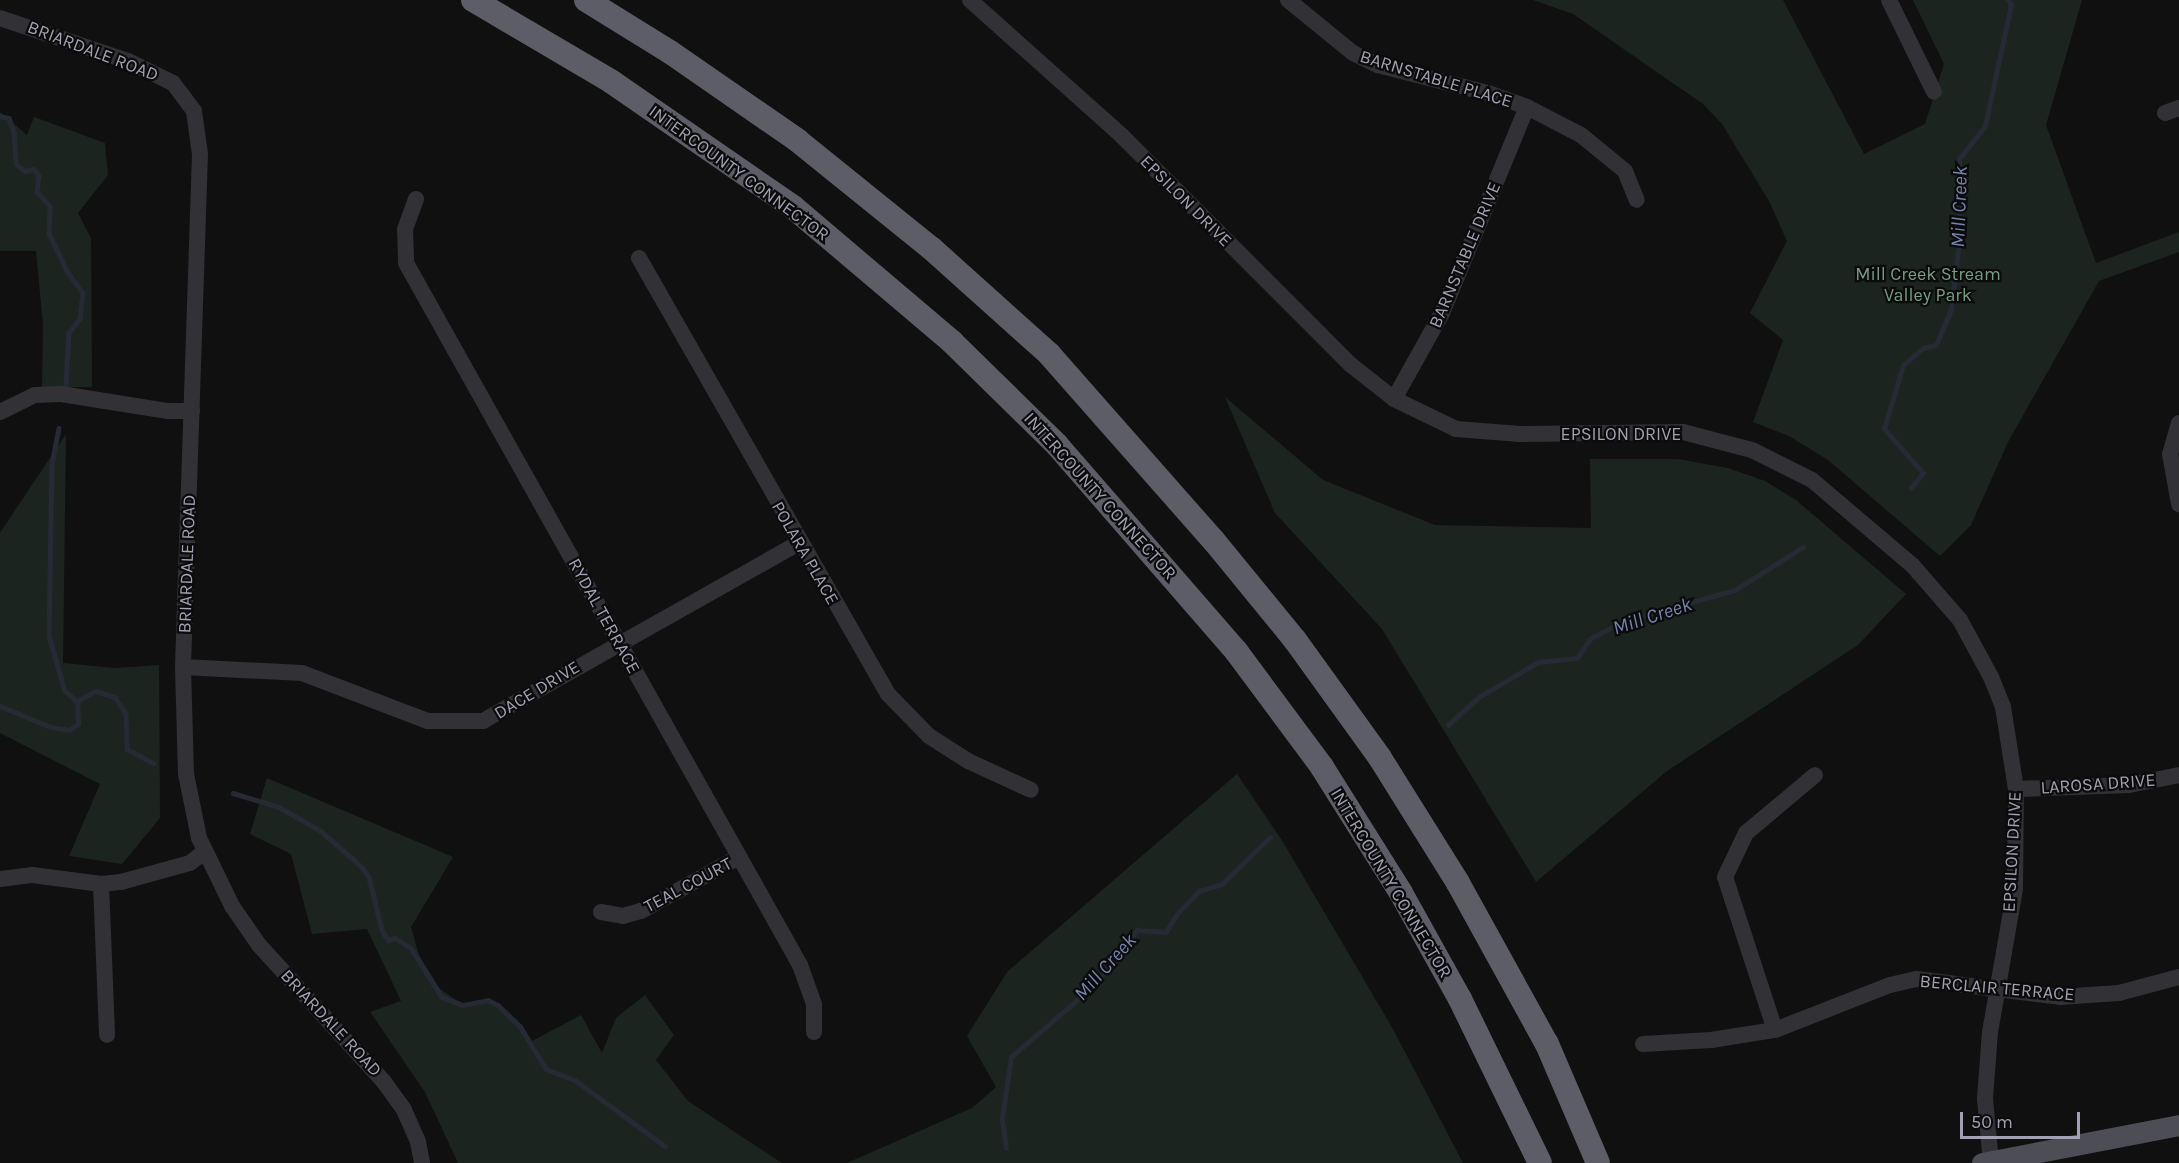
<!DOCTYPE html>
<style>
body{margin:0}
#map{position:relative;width:2179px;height:1163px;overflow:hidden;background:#101011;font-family:Karla,sans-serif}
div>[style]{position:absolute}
.green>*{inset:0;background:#1c241f}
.stream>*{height:4.5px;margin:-2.25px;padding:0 2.25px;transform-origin:2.25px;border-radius:2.25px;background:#262a35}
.minor>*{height:16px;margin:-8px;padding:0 8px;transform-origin:8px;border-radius:8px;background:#323136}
.major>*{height:21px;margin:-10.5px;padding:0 10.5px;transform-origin:10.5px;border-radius:10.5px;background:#4d4d55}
.highway>*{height:24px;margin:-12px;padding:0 12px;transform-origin:12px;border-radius:12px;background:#5d5d67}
span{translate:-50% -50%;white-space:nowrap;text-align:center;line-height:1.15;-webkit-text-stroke:4.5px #0b0b0c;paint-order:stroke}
.street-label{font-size:18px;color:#a1a1b3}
.park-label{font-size:18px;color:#779e85}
.water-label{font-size:20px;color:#7684af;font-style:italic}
.scale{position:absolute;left:1960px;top:1112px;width:120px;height:27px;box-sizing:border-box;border:3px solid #a1a1b3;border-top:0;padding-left:8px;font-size:18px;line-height:21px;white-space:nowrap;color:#a1a1b3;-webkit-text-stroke:4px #0b0b0c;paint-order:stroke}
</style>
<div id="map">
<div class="green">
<i style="clip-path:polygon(1533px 0,1783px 0,1864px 154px,1925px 124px,1944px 64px,1913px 0,2082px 0,2046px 125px,2096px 263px,2179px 232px,2179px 252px,2099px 281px,2008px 442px,1971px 525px,1940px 556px,1828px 460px,1789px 436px,1753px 422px,1783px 340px,1750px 313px,1787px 241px,1769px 201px,1722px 124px,1703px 104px,1573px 14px)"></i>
<i style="clip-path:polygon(0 112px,27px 135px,34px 117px,105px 143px,108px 175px,78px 213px,91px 238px,92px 387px,42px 387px,43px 325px,36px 251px,0 251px)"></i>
<i style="clip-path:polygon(1225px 397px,1323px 480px,1435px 525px,1591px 528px,1590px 459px,1678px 459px,1728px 468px,1765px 481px,1796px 500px,1906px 594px,1858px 645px,1667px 771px,1536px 882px,1382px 629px,1275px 513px)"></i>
<i style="clip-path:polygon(66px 434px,63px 663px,115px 668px,159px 665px,160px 818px,122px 864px,69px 856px,100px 784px,0 733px,0 533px)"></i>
<i style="clip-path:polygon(1237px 774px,1283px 842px,1393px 1029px,1463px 1163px,847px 1163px,972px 1108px,996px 1087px,967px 1036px,1007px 972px)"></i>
<i style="clip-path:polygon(267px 778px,453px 857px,411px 927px,419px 955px,439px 988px,463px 1005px,488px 1000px,498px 1005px,530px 1042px,581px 1015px,602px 1053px,616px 1018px,645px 995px,674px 1035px,656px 1060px,688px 1101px,782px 1163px,458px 1163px,425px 1092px,370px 1012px,401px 1001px,367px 929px,312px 934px,291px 854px,250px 834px)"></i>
</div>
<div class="stream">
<i style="left:0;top:116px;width:9px;rotate:13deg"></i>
<i style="left:9px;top:118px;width:15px;rotate:70deg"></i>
<i style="left:14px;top:132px;width:32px;rotate:86deg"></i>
<i style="left:16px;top:164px;width:11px;rotate:38deg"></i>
<i style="left:25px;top:171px;width:9px;rotate:-13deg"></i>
<i style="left:34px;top:169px;width:9px;rotate:54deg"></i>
<i style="left:39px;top:176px;width:16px;rotate:97deg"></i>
<i style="left:37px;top:192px;width:19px;rotate:47deg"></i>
<i style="left:50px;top:206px;width:27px;rotate:92deg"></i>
<i style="left:49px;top:233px;width:42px;rotate:64.7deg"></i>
<i style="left:67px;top:271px;width:27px;rotate:54deg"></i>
<i style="left:83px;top:293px;width:26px;rotate:97deg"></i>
<i style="left:80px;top:319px;width:18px;rotate:128deg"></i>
<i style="left:69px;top:333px;width:52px;rotate:93.3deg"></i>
<i style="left:59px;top:428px;width:38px;rotate:101deg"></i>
<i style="left:52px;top:465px;width:171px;rotate:91deg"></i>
<i style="left:49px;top:636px;width:57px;rotate:73.8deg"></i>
<i style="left:65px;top:691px;width:16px;rotate:40deg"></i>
<i style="left:1911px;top:488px;width:19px;rotate:-51deg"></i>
<i style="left:1923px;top:473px;width:59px;rotate:-131.6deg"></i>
<i style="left:1884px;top:429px;width:67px;rotate:-73.5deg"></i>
<i style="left:1903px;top:365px;width:26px;rotate:-40deg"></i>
<i style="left:1923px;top:348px;width:13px;rotate:-13deg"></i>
<i style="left:1936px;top:345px;width:39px;rotate:-67deg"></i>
<i style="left:1951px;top:309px;width:66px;rotate:-83.1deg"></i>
<i style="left:1959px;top:243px;width:84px;rotate:-90deg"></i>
<i style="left:1959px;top:159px;width:42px;rotate:-51.8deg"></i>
<i style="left:1985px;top:126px;width:124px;rotate:-77.9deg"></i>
<i style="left:2011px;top:5px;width:6px;rotate:-121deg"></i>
<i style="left:0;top:706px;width:55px;rotate:22.4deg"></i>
<i style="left:51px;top:727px;width:18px;rotate:9deg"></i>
<i style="left:69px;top:730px;width:11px;rotate:-34deg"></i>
<i style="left:78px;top:724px;width:23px;rotate:-92deg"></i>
<i style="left:77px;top:701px;width:21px;rotate:-28deg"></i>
<i style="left:96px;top:691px;width:20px;rotate:18deg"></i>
<i style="left:115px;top:697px;width:20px;rotate:57deg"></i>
<i style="left:126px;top:714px;width:35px;rotate:88deg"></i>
<i style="left:127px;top:749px;width:30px;rotate:28deg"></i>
<i style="left:1448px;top:725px;width:42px;rotate:-42.1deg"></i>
<i style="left:1479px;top:697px;width:69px;rotate:-30.7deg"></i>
<i style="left:1538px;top:662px;width:39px;rotate:-6deg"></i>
<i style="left:1577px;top:658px;width:24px;rotate:-55deg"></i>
<i style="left:1591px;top:638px;width:40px;rotate:-26.6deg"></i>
<i style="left:1627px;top:620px;width:112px;rotate:-15.5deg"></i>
<i style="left:1735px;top:590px;width:80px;rotate:-32.3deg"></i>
<i style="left:233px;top:793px;width:48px;rotate:16.9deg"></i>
<i style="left:279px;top:807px;width:48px;rotate:29.7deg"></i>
<i style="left:321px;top:831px;width:55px;rotate:41.3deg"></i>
<i style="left:362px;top:867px;width:12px;rotate:55deg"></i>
<i style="left:369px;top:877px;width:55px;rotate:76.2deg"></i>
<i style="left:382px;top:930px;width:12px;rotate:59deg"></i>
<i style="left:388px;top:940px;width:7px;rotate:-16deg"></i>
<i style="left:395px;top:938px;width:19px;rotate:32deg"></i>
<i style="left:411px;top:948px;width:58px;rotate:57.7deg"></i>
<i style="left:442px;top:997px;width:22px;rotate:21deg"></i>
<i style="left:463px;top:1005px;width:25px;rotate:-11deg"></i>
<i style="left:488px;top:1000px;width:11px;rotate:27deg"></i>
<i style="left:498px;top:1005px;width:30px;rotate:44deg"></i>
<i style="left:520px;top:1026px;width:50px;rotate:58.8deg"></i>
<i style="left:546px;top:1069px;width:31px;rotate:21deg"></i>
<i style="left:575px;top:1080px;width:112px;rotate:36.3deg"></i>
<i style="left:1006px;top:1148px;width:30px;rotate:-98deg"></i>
<i style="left:1002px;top:1118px;width:62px;rotate:-81.6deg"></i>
<i style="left:1011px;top:1057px;width:107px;rotate:-40.8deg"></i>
<i style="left:1092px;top:987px;width:73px;rotate:-51.7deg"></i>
<i style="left:1137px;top:930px;width:29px;rotate:4deg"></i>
<i style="left:1166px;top:932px;width:21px;rotate:-59deg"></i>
<i style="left:1177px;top:914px;width:32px;rotate:-46deg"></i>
<i style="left:1199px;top:891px;width:24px;rotate:-17deg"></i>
<i style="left:1222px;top:884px;width:67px;rotate:-44.4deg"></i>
</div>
<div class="minor">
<i style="left:970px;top:0;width:203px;rotate:41.8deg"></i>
<i style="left:1121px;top:135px;width:325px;rotate:45deg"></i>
<i style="left:1351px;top:365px;width:55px;rotate:38.3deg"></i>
<i style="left:1394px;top:399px;width:69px;rotate:25.8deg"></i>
<i style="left:1456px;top:429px;width:64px;rotate:4.5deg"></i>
<i style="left:1520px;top:434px;width:163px;rotate:-0.7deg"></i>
<i style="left:1683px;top:432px;width:71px;rotate:14.6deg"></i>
<i style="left:1752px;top:450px;width:67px;rotate:26.6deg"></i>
<i style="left:1812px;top:480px;width:133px;rotate:40.4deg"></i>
<i style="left:1913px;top:566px;width:72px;rotate:49deg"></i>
<i style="left:1960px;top:620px;width:65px;rotate:61.5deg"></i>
<i style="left:1991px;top:677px;width:32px;rotate:68deg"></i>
<i style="left:2003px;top:707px;width:83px;rotate:81deg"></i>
<i style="left:2016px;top:789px;width:100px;rotate:90.6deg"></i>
<i style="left:2015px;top:889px;width:145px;rotate:99.9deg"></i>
<i style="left:1990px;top:1032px;width:67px;rotate:94.3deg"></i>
<i style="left:1985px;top:1099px;width:64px;rotate:84.6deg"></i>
<i style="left:1288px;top:0;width:84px;rotate:39.2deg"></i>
<i style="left:1353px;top:53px;width:28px;rotate:26deg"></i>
<i style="left:1378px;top:65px;width:114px;rotate:14.3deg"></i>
<i style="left:1488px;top:93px;width:41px;rotate:19.7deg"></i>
<i style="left:1527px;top:107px;width:61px;rotate:27.4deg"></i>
<i style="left:1581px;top:135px;width:57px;rotate:39.3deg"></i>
<i style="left:1625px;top:171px;width:31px;rotate:68deg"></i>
<i style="left:1889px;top:0;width:102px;rotate:63.9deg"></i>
<i style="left:0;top:18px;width:135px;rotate:18.6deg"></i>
<i style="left:128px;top:61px;width:50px;rotate:26.1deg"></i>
<i style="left:173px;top:83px;width:35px;rotate:53deg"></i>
<i style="left:194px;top:111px;width:43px;rotate:82.1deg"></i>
<i style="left:200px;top:154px;width:513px;rotate:91.9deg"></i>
<i style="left:183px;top:667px;width:107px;rotate:88.4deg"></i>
<i style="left:186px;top:774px;width:65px;rotate:78.5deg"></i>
<i style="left:199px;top:838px;width:76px;rotate:64.1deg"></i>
<i style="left:232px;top:906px;width:47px;rotate:55.3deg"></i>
<i style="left:259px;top:945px;width:185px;rotate:47.6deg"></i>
<i style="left:384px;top:1082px;width:34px;rotate:54deg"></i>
<i style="left:404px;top:1110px;width:35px;rotate:66deg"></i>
<i style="left:418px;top:1142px;width:21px;rotate:79deg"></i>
<i style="left:2165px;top:113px;width:15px;rotate:-20deg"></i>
<i style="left:416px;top:199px;width:32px;rotate:110deg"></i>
<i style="left:405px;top:229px;width:34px;rotate:88deg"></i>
<i style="left:406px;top:263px;width:805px;rotate:60.7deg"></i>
<i style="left:800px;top:965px;width:41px;rotate:70.3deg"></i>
<i style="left:814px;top:1004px;width:28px;rotate:90deg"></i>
<i style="left:639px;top:258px;width:502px;rotate:60.27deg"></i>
<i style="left:888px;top:694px;width:59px;rotate:45.7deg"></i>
<i style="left:929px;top:736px;width:46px;rotate:32.7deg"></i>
<i style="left:968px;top:761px;width:69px;rotate:24.7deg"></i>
<i style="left:1394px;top:399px;width:98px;rotate:-60.8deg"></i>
<i style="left:1442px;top:313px;width:223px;rotate:-67.6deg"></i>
<i style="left:0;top:412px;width:39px;rotate:-26deg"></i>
<i style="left:35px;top:395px;width:26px;rotate:-2deg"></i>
<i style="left:61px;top:394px;width:107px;rotate:9.1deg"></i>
<i style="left:167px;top:411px;width:25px"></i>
<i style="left:2179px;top:423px;width:32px;rotate:106deg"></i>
<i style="left:2170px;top:454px;width:51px;rotate:79.8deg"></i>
<i style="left:183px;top:667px;width:119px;rotate:2.9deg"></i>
<i style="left:302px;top:673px;width:135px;rotate:20.9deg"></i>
<i style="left:428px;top:721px;width:55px"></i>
<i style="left:483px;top:721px;width:363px;rotate:-29.4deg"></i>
<i style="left:2016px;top:789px;width:113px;rotate:-2deg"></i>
<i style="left:2129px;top:785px;width:51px;rotate:-11.3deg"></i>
<i style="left:0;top:879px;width:32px;rotate:-7deg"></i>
<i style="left:32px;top:875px;width:70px;rotate:7.4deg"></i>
<i style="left:101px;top:884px;width:20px;rotate:-6deg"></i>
<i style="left:121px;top:882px;width:72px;rotate:-15.4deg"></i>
<i style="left:190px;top:863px;width:16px;rotate:-38deg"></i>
<i style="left:101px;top:884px;width:151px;rotate:87.7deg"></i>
<i style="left:601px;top:912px;width:22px;rotate:10deg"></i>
<i style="left:623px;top:916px;width:19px;rotate:-16deg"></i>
<i style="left:641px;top:911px;width:112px;rotate:-28.9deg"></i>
<i style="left:1775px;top:1030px;width:161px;rotate:-108.1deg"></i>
<i style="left:1725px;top:877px;width:49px;rotate:-64.5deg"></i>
<i style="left:1746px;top:833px;width:90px;rotate:-40deg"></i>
<i style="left:1643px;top:1044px;width:68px;rotate:-3.4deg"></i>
<i style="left:1711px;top:1040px;width:65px;rotate:-8.9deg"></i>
<i style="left:1775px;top:1030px;width:123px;rotate:-21.4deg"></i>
<i style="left:1890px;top:985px;width:27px;rotate:-13deg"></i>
<i style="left:1916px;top:979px;width:145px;rotate:7.1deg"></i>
<i style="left:2060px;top:997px;width:59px;rotate:-3.9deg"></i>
<i style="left:2119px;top:993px;width:62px;rotate:-14.9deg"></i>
</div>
<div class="major">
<i style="left:1982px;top:1163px;width:201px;rotate:-10.9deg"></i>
</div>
<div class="highway">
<i style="left:473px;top:0;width:161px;rotate:30.5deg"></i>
<i style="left:612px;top:82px;width:220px;rotate:34.6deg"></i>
<i style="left:793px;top:207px;width:209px;rotate:40.3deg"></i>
<i style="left:952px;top:342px;width:147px;rotate:44.4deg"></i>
<i style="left:1057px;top:445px;width:273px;rotate:49deg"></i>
<i style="left:1236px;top:651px;width:144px;rotate:53.4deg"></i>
<i style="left:1322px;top:767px;width:149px;rotate:57.9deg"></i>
<i style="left:1401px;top:893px;width:121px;rotate:60.9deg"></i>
<i style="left:1460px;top:999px;width:182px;rotate:64deg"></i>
<i style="left:586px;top:0;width:99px;rotate:31.8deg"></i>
<i style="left:670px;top:52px;width:155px;rotate:34.7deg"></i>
<i style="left:797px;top:140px;width:172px;rotate:38.9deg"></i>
<i style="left:931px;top:248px;width:159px;rotate:41.9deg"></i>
<i style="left:1049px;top:354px;width:249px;rotate:48.6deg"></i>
<i style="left:1214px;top:541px;width:128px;rotate:50.7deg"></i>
<i style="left:1295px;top:640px;width:145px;rotate:54.2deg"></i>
<i style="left:1380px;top:758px;width:147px;rotate:58deg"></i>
<i style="left:1458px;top:883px;width:184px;rotate:61.1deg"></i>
<i style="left:1547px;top:1044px;width:129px;rotate:66.8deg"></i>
</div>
<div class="street-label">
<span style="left:93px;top:51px;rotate:21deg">BRIARDALE ROAD</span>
<span style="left:1436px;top:79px;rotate:17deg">BARNSTABLE PLACE</span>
<span style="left:739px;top:173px;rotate:36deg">INTERCOUNTY CONNECTOR</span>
<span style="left:1186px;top:201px;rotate:45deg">EPSILON DRIVE</span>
<span style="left:1465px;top:255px;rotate:-67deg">BARNSTABLE DRIVE</span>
<span style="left:1621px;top:434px">EPSILON DRIVE</span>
<span style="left:1100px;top:496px;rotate:48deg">INTERCOUNTY CONNECTOR</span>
<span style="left:805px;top:553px;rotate:60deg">POLARA PLACE</span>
<span style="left:187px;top:564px;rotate:-88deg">BRIARDALE ROAD</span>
<span style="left:604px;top:616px;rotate:61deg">RYDAL TERRACE</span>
<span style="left:537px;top:690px;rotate:-31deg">DACE DRIVE</span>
<span style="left:2098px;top:784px;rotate:-4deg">LAROSA DRIVE</span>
<span style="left:2012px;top:852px;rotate:-87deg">EPSILON DRIVE</span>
<span style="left:1391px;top:883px;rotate:59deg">INTERCOUNTY CONNECTOR</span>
<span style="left:688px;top:885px;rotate:-28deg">TEAL COURT</span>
<span style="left:1997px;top:988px;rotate:5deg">BERCLAIR TERRACE</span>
<span style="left:331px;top:1023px;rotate:47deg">BRIARDALE ROAD</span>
</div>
<div class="park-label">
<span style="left:1928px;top:285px">Mill Creek Stream<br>Valley Park</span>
</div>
<div class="water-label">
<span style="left:1959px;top:207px;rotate:-88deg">Mill Creek</span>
<span style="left:1652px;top:616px;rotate:-18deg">Mill Creek</span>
<span style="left:1105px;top:967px;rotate:-48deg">Mill Creek</span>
</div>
<div class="scale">50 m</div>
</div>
